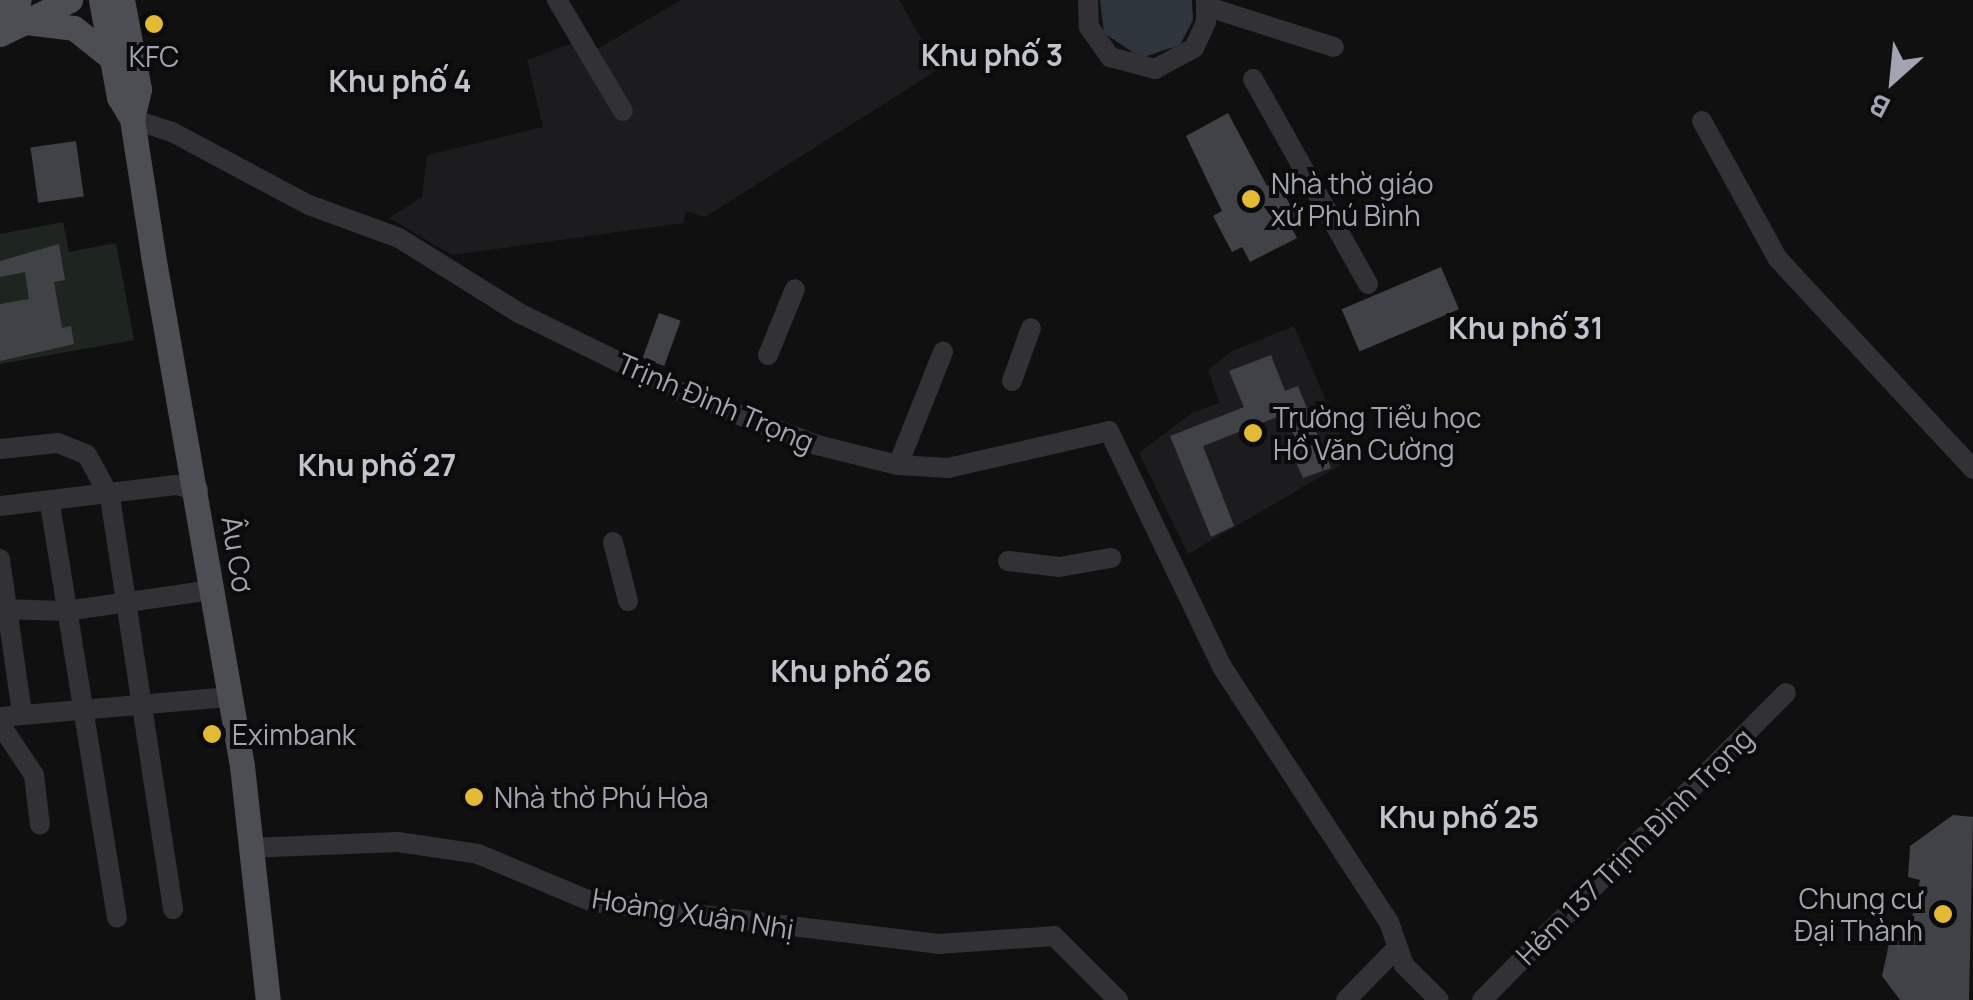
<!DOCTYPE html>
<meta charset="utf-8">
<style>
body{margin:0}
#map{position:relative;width:1973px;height:1000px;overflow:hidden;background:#101011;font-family:Manrope,sans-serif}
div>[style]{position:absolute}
.built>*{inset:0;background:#1c1c1e}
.green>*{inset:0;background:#1e2520}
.water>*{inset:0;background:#2e353d}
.building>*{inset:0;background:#414247;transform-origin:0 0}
.minor>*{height:20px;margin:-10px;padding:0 10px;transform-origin:10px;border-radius:10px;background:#313136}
.major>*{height:25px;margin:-12.5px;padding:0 12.5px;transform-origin:12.5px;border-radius:12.5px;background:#4d4e54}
.dots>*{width:28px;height:28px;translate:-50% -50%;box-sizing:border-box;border:5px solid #0b0b0c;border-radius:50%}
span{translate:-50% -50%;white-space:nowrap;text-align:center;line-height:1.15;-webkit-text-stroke:8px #0b0b0c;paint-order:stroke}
.poi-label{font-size:28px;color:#a2a5b1}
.left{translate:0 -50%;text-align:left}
.right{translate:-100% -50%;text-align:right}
.street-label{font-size:28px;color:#a2a5b1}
.neighbourhood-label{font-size:30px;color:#c2c4cd;font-weight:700}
.north{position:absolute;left:1843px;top:30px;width:100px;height:100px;-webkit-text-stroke:8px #0b0b0c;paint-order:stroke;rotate:207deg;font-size:28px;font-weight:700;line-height:40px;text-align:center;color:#a2a5b1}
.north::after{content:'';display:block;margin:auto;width:35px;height:45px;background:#a2a5b1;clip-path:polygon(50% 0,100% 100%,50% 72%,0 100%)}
</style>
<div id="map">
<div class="built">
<i style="clip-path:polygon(681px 0,899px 0,939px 69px,705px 217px,686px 211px,683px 223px,452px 255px,389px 218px,422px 197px,427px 155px,543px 127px,527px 60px,573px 43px,594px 51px)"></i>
<i style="clip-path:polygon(1294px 326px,1351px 459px,1188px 554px,1139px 453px,1192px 413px,1219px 403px,1208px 370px,1230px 352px)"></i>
</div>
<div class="green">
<i style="clip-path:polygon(63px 222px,69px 252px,116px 243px,134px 340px,0 364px,0 234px)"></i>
</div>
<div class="water">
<i style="clip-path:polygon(1100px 0,1192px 0,1193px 20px,1180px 45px,1141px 58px,1104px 33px)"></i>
</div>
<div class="building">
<i style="clip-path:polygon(1228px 113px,1267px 186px,1277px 181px,1297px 217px,1288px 221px,1297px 238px,1250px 262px,1242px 247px,1232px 252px,1213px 216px,1222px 211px,1186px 136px)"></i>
<i style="left:76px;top:141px;width:56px;height:46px;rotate:82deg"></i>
<i style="clip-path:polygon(59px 244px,65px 280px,54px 282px,62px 328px,71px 326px,74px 344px,0 361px,0 304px,29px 299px,25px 272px,0 277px,0 261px)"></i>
<i style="left:1441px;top:267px;width:46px;height:108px;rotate:67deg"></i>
<i style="left:659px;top:313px;width:23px;height:48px;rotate:20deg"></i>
<i style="clip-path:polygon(1271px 355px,1285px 391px,1298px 386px,1331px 468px,1303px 478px,1295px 460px,1303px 457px,1285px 414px,1203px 446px,1234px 526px,1211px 537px,1170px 436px,1244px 407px,1229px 371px)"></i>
<i style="clip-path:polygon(1953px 815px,1973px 817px,1969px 1000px,1900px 1000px,1882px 976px,1890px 939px,1907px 942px,1920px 880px,1908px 877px,1910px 846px)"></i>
</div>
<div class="minor">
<i style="left:557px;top:0;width:129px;rotate:59.3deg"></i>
<i style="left:1088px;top:0;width:27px;rotate:88deg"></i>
<i style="left:1089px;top:27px;width:37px;rotate:55deg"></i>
<i style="left:1110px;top:57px;width:47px;rotate:14.9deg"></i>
<i style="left:1155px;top:69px;width:44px;rotate:-28.3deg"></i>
<i style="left:1194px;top:48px;width:29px;rotate:-65deg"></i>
<i style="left:1206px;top:22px;width:22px;rotate:-90deg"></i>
<i style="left:1208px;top:7px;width:132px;rotate:17.6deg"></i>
<i style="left:1253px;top:79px;width:235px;rotate:60.7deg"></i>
<i style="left:132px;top:119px;width:42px;rotate:18deg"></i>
<i style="left:172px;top:132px;width:155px;rotate:28.1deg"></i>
<i style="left:309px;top:205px;width:96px;rotate:20.1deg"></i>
<i style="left:399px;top:238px;width:142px;rotate:32deg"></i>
<i style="left:519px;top:313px;width:184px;rotate:26.1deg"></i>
<i style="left:684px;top:394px;width:142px;rotate:21deg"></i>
<i style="left:817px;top:445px;width:83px;rotate:13.9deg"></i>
<i style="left:898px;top:465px;width:50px;rotate:3.4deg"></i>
<i style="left:948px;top:468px;width:165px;rotate:-12.9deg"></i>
<i style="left:1109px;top:431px;width:262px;rotate:64.4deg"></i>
<i style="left:1222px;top:667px;width:305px;rotate:56.8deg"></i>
<i style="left:1389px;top:922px;width:46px;rotate:70.8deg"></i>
<i style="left:1404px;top:965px;width:49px;rotate:45deg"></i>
<i style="left:1702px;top:121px;width:158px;rotate:61.2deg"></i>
<i style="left:1778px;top:259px;width:287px;rotate:47.1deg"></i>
<i style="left:768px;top:355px;width:71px;rotate:-67.8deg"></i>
<i style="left:1012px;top:381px;width:56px;rotate:-70.3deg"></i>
<i style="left:0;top:449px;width:58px;rotate:-5.9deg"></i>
<i style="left:58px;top:443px;width:31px;rotate:22deg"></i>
<i style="left:87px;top:455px;width:48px;rotate:61.3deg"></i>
<i style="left:110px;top:497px;width:417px;rotate:81.3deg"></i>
<i style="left:898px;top:465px;width:122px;rotate:-68.3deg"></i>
<i style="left:50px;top:504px;width:419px;rotate:80.8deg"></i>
<i style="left:0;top:506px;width:177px;rotate:-6.8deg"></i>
<i style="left:176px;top:485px;width:23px;rotate:13deg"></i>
<i style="left:613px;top:542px;width:61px;rotate:75.7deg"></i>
<i style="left:0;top:559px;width:156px;rotate:81.9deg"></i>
<i style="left:1008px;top:561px;width:51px;rotate:6.7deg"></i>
<i style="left:1059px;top:567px;width:53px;rotate:-9.8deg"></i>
<i style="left:0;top:609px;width:66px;rotate:1.7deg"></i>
<i style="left:66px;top:611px;width:148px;rotate:-8.2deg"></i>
<i style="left:0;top:717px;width:231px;rotate:-5deg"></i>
<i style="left:0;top:724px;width:61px;rotate:56.3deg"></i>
<i style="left:34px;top:775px;width:50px;rotate:83.2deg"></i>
<i style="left:250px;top:848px;width:148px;rotate:-2.3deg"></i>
<i style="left:398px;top:842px;width:81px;rotate:8.5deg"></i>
<i style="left:478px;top:854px;width:125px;rotate:22.7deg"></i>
<i style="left:593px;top:902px;width:348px;rotate:6.9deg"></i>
<i style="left:938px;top:944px;width:116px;rotate:-3.9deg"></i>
<i style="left:1054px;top:936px;width:91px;rotate:45deg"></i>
<i style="left:1346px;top:1000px;width:70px;rotate:-45.6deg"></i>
<i style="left:1482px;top:1000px;width:432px;rotate:-45.3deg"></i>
</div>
<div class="major">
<i style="left:101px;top:0;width:99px;rotate:79.5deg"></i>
<i style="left:119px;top:97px;width:26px;rotate:59deg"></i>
<i style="left:122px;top:0;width:91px;rotate:79.2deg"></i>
<i style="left:139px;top:89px;width:31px;rotate:103deg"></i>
<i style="left:132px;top:119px;width:138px;rotate:81.2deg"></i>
<i style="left:153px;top:255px;width:519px;rotate:80.12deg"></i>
<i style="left:242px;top:766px;width:235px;rotate:83.7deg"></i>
<i style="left:0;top:10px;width:21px;rotate:-28deg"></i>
<i style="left:26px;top:22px;width:48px;rotate:7.1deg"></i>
<i style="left:74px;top:28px;width:50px;rotate:38.5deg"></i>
<i style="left:0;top:34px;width:78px;rotate:-25.9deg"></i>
</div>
<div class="dots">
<i style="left:154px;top:24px;background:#e3ba36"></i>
<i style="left:1251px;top:199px;background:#e3ba36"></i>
<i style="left:1253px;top:433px;background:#e3ba36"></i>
<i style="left:212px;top:734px;background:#e3ba36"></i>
<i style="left:474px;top:797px;background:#e3ba36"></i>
<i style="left:1943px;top:914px;background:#e3ba36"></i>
</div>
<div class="poi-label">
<span style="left:154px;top:56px">KFC</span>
<span class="left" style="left:1271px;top:199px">Nhà thờ giáo<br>xứ Phú Bình</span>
<span class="left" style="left:1273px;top:433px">Trường Tiểu học<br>Hồ Văn Cường</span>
<span class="left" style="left:232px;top:734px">Eximbank</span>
<span class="left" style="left:494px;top:797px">Nhà thờ Phú Hòa</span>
<span class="right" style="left:1923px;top:914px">Chung cư<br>Đại Thành</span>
</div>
<div class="street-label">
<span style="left:716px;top:402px;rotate:23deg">Trịnh Đình Trọng</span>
<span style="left:238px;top:554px;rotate:81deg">Âu Cơ</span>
<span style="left:1634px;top:846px;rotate:-45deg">Hẻm 137 Trịnh Đình Trọng</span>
<span style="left:693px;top:913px;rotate:9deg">Hoàng Xuân Nhị</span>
</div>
<div class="neighbourhood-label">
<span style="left:992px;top:55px">Khu phố 3</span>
<span style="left:400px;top:81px">Khu phố 4</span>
<span style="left:1526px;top:328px">Khu phố 31</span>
<span style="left:377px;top:465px">Khu phố 27</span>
<span style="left:851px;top:671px">Khu phố 26</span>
<span style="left:1459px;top:817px">Khu phố 25</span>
</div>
<div class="north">B</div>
</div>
